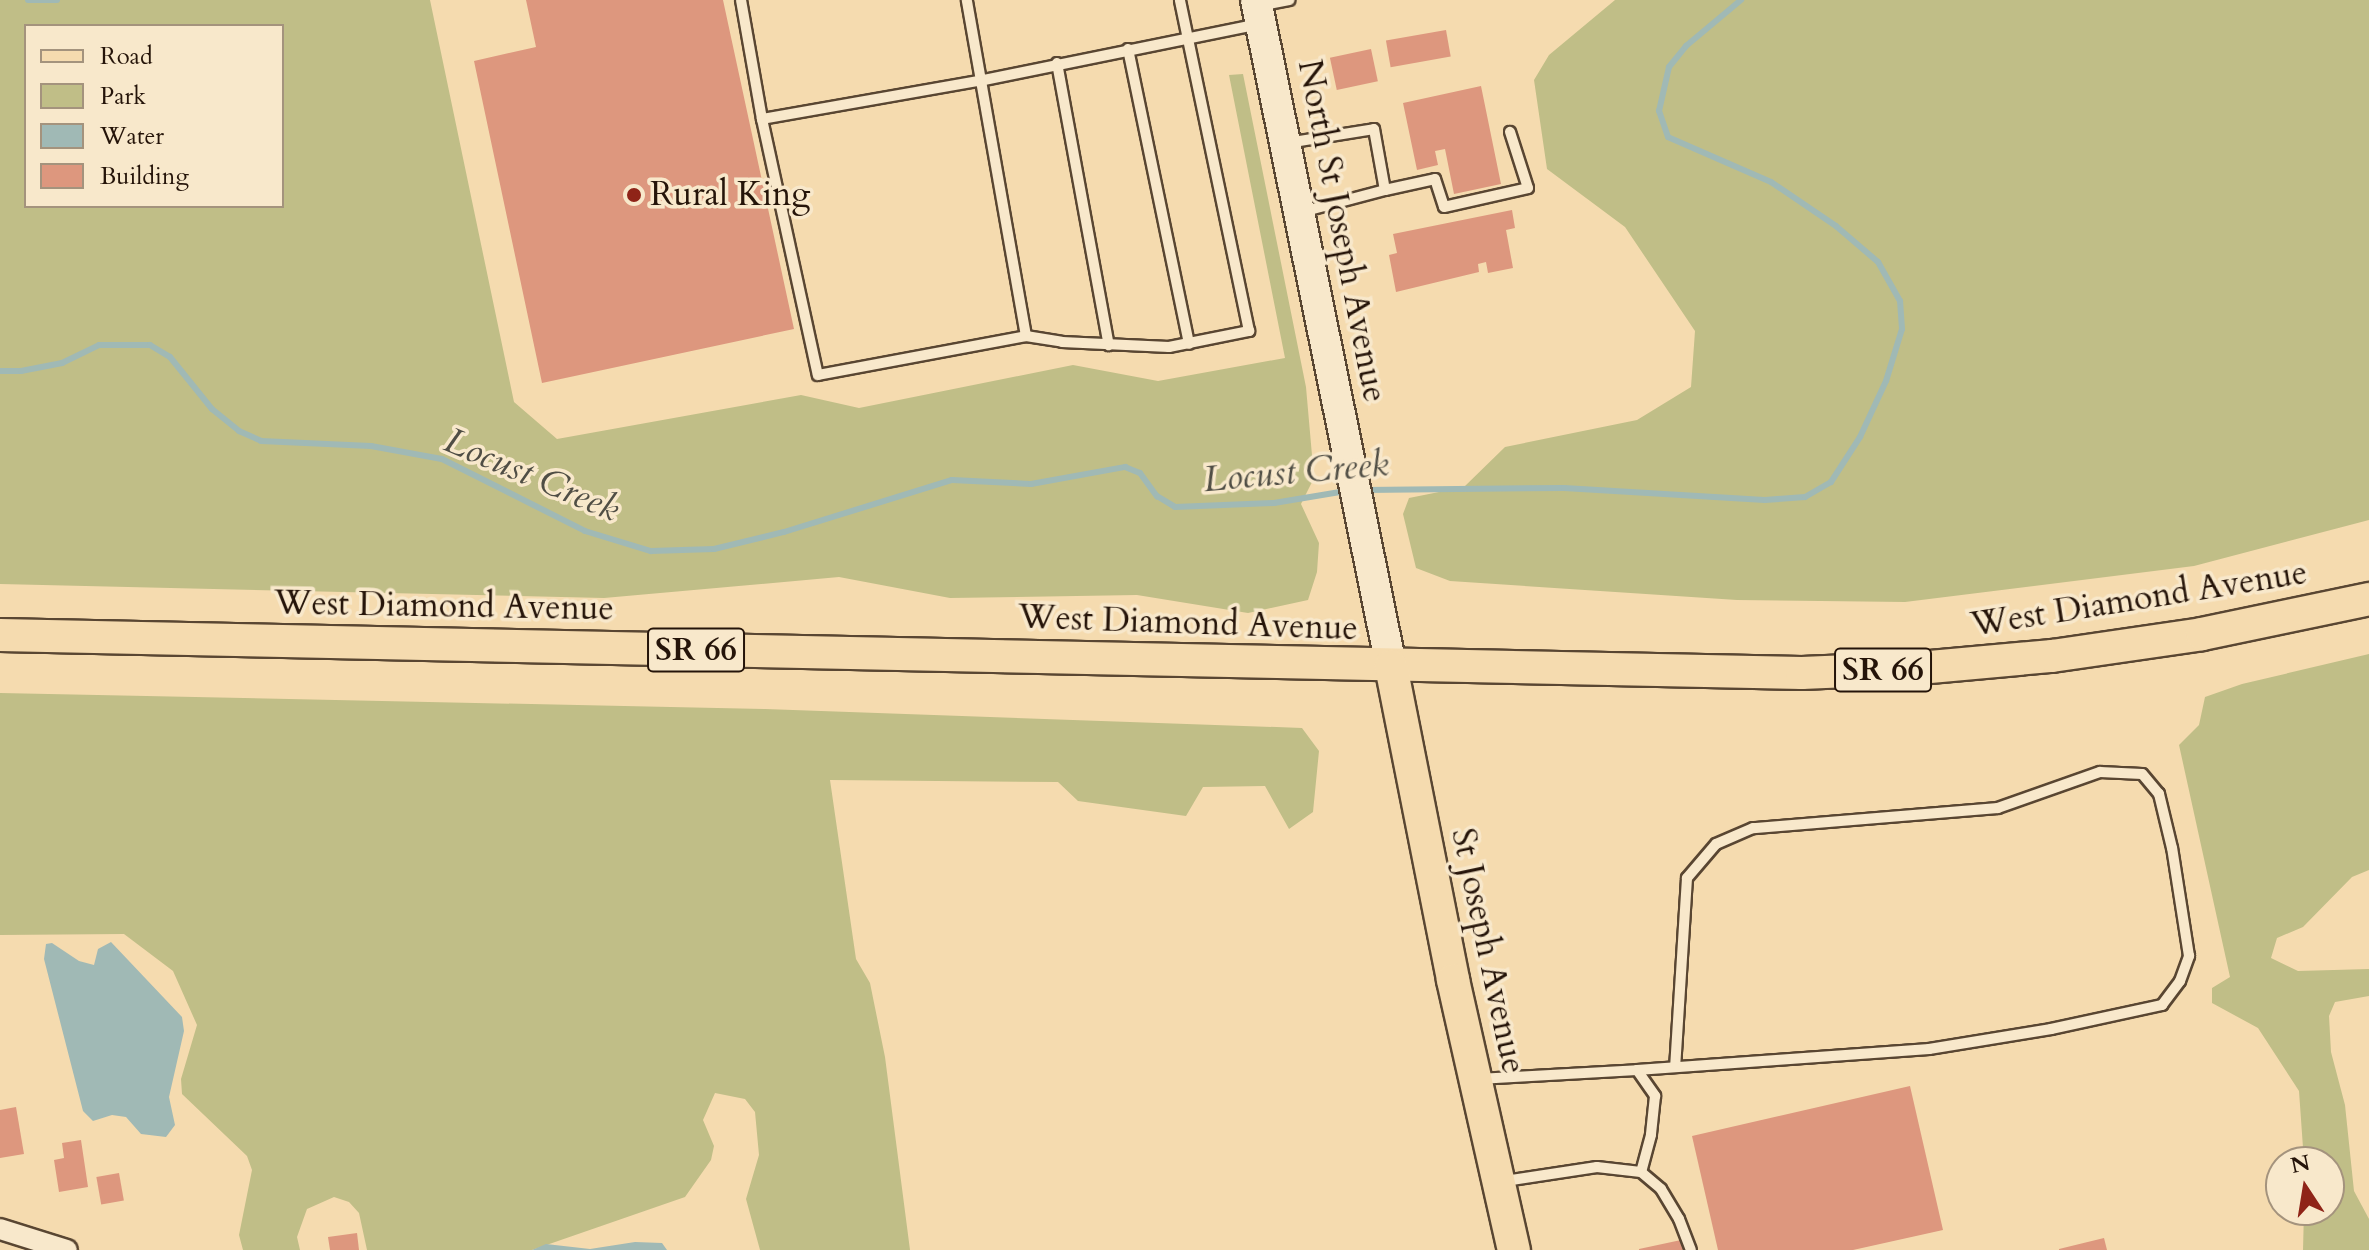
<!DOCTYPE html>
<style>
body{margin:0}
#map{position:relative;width:2369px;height:1250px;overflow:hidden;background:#f5dbaf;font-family:Cardo,serif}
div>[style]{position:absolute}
.green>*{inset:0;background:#c0be87}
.water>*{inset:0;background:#a0b9b5}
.stream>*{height:6px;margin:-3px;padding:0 3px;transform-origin:3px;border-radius:3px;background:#a0b9b5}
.building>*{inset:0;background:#dd977e;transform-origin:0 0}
.roads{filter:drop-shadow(2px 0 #594632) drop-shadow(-2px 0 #594632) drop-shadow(0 2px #594632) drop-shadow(0 -2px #594632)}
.service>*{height:10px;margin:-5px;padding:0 5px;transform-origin:5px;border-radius:5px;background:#f8e8cb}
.minor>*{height:20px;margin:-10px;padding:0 10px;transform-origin:10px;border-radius:10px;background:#f8e8cb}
.secondary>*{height:30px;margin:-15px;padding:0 15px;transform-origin:15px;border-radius:15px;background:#f8e8cb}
.primary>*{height:32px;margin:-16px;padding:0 16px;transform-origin:16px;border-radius:16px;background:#f5dbaf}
.dots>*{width:22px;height:22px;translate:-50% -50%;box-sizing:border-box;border:4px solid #f8e8cb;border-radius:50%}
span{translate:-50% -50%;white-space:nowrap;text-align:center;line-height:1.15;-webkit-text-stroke:7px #f8e8cb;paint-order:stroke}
.shield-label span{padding:2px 6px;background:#f8e8cb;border:2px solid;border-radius:6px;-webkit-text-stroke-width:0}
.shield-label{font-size:32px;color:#251409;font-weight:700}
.poi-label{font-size:34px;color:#251409}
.left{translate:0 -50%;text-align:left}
.street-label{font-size:34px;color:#251409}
.water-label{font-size:36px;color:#504e45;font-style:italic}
.legend{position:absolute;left:24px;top:24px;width:260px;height:184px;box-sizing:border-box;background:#f8e8cb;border:2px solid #a4937d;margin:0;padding:10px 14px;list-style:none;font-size:24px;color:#251409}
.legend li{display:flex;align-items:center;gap:16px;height:40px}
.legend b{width:40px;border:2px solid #a4937d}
.north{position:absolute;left:2265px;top:1146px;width:80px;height:80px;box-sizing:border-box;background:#f8e8cb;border:2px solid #a4937d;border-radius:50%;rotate:348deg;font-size:22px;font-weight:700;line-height:32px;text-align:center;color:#251409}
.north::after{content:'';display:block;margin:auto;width:28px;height:36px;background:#8f2418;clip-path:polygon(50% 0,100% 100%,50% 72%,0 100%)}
</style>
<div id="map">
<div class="green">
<i style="clip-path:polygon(evenodd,0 0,430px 0,514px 402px,557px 439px,801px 395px,859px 408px,1073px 365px,1158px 381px,1285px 358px,1229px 75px,1243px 74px,1306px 387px,1314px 478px,1301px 504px,1319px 543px,1317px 572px,1308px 600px,1248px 613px,1137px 595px,950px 598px,839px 577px,604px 598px,0 584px,0 0,26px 26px,282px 26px,282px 206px,26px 206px,26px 26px)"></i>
<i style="clip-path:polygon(1615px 0,2369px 0,2369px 520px,2194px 566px,1905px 602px,1737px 600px,1450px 581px,1416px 568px,1403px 514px,1409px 498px,1464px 487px,1505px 447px,1637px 420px,1691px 387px,1695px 331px,1625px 227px,1547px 169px,1534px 80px,1549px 55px)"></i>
<i style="clip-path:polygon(2369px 654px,2369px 870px,2352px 877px,2303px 927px,2277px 938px,2271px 958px,2298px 971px,2369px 969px,2369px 996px,2335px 1002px,2329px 1016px,2331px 1052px,2345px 1105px,2354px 1191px,2369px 1219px,2369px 1250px,2303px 1250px,2304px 1210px,2329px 1210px,2329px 1162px,2304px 1162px,2299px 1091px,2258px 1028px,2212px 1003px,2212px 988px,2230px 977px,2179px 745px,2199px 725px,2205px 697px,2242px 684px)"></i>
<i style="clip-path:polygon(0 693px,765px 709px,1302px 728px,1319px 751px,1313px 812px,1289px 829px,1265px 786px,1203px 787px,1186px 816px,1078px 801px,1058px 782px,830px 780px,856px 959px,870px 983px,885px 1057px,910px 1250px,760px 1250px,746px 1199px,759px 1155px,755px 1112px,745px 1099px,715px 1093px,703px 1120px,714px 1146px,711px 1160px,685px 1197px,532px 1250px,367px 1250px,359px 1213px,349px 1202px,334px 1197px,307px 1209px,297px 1237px,300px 1250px,243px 1250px,239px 1235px,252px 1170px,247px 1156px,182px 1094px,181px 1079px,197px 1025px,173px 971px,124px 934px,0 935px)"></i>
</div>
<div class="water">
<i style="clip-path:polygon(111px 942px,182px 1017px,184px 1031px,169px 1097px,175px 1125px,166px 1137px,141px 1134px,126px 1117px,112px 1115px,93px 1121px,83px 1111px,44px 959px,46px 944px,52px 943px,79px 961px,94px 965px,98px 949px)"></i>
<i style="clip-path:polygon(635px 1242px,662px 1243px,667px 1250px,532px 1250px,546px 1244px,590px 1249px)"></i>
</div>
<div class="stream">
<i style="left:28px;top:0;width:29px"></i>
<i style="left:0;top:371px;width:21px"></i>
<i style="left:21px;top:371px;width:42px;rotate:-11deg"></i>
<i style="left:62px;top:363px;width:41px;rotate:-25.9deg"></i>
<i style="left:99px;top:345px;width:51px"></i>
<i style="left:150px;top:345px;width:23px;rotate:31deg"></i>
<i style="left:170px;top:357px;width:67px;rotate:51.1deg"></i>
<i style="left:212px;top:409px;width:35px;rotate:39deg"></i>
<i style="left:239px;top:431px;width:24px;rotate:24deg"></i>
<i style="left:261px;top:441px;width:110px;rotate:2.6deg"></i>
<i style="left:371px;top:446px;width:72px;rotate:10.4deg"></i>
<i style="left:442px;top:459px;width:160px;rotate:26.7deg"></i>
<i style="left:585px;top:531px;width:69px;rotate:16.9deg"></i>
<i style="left:651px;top:551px;width:63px;rotate:-1.8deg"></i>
<i style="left:714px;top:549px;width:72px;rotate:-13.7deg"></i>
<i style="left:784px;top:532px;width:176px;rotate:-17.2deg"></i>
<i style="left:952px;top:480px;width:79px;rotate:2.9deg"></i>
<i style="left:1031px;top:484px;width:96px;rotate:-10.3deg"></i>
<i style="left:1125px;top:467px;width:16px;rotate:22deg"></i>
<i style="left:1140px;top:473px;width:29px;rotate:54deg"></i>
<i style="left:1157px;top:496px;width:21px;rotate:31deg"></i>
<i style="left:1175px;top:507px;width:99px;rotate:-2.3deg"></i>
<i style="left:1274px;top:503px;width:73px;rotate:-9.5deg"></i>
<i style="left:1365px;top:490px;width:199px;rotate:-0.6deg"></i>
<i style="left:1564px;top:488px;width:201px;rotate:3.4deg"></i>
<i style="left:1765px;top:500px;width:40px;rotate:-4.3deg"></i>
<i style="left:1805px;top:497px;width:30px;rotate:-30deg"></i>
<i style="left:1831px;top:482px;width:54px;rotate:-57.2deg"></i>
<i style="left:1860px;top:437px;width:62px;rotate:-65.1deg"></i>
<i style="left:1886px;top:381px;width:54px;rotate:-72.9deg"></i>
<i style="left:1902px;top:329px;width:28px;rotate:-94deg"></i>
<i style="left:1900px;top:301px;width:45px;rotate:-119.4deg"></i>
<i style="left:1878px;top:262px;width:55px;rotate:-139.4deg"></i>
<i style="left:1836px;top:226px;width:78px;rotate:-145.9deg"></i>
<i style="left:1771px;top:182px;width:112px;rotate:-156.4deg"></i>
<i style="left:1668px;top:137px;width:28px;rotate:-109deg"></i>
<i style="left:1659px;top:111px;width:45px;rotate:-77.2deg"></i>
<i style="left:1669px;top:67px;width:27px;rotate:-51deg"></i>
<i style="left:1686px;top:46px;width:72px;rotate:-39.9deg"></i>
</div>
<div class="building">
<i style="clip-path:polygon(526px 0,723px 0,794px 329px,542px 383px,474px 61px,536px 47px)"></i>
<i style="left:1446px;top:30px;width:27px;height:61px;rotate:80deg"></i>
<i style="left:1371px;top:49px;width:33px;height:42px;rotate:78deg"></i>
<i style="clip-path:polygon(1481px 86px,1501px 184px,1454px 194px,1445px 149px,1435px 151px,1438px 165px,1417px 170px,1403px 103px)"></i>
<i style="clip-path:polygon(1512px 210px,1515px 228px,1506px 230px,1513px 268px,1488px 273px,1486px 262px,1478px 264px,1479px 272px,1396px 292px,1389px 255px,1397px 253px,1393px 234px)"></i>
<i style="clip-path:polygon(1910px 1086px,1943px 1230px,1853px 1250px,1718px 1250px,1692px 1136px)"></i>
<i style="clip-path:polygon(16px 1107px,24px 1154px,0 1158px,0 1110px)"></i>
<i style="clip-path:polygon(81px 1140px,88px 1187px,59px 1192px,54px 1160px,64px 1158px,62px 1143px)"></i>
<i style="left:119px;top:1173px;width:28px;height:23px;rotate:80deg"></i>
<i style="clip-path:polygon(357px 1233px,359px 1250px,330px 1250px,328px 1237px)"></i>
<i style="clip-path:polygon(2104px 1238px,2107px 1250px,2059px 1250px,2059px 1249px)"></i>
<i style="clip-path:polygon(1681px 1240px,1684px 1250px,1639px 1250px,1639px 1249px)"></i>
</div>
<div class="roads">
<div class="service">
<i style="left:741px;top:0;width:121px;rotate:80deg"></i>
<i style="left:762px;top:119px;width:262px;rotate:77.7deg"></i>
<i style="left:818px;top:375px;width:212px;rotate:-10.6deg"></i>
<i style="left:1026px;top:336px;width:341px;rotate:-100deg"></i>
<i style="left:1259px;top:6px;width:31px;rotate:-11deg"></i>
<i style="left:1128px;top:49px;width:301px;rotate:78.3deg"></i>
<i style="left:1057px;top:63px;width:287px;rotate:79.6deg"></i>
<i style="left:762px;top:119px;width:225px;rotate:-10deg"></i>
<i style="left:984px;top:80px;width:281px;rotate:-11.5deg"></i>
<i style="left:1287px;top:143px;width:88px;rotate:-9.1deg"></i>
<i style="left:1374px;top:129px;width:62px;rotate:79.8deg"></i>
<i style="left:1385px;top:190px;width:86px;rotate:165.2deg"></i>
<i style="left:1385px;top:190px;width:51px;rotate:-12.4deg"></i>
<i style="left:1435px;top:179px;width:29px;rotate:72deg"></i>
<i style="left:1444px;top:207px;width:86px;rotate:-12.7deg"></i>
<i style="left:1528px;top:188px;width:59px;rotate:-107.8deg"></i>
<i style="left:1026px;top:336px;width:36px;rotate:9deg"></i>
<i style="left:1062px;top:342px;width:107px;rotate:2.7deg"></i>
<i style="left:1169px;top:347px;width:82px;rotate:-11.3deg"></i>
<i style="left:1249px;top:331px;width:338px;rotate:-101.8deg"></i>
<i style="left:1637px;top:1070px;width:293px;rotate:-4.1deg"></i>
<i style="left:1929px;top:1049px;width:124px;rotate:-9.3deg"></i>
<i style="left:2051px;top:1029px;width:114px;rotate:-12.2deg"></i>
<i style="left:2162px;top:1005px;width:30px;rotate:-53deg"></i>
<i style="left:2180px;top:981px;width:27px;rotate:-70deg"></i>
<i style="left:2189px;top:956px;width:109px;rotate:-98.9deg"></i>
<i style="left:2172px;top:848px;width:56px;rotate:-103.5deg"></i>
<i style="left:2159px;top:794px;width:26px;rotate:-130deg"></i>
<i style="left:2142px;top:774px;width:42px;rotate:-177.3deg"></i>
<i style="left:2100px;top:772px;width:108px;rotate:160.6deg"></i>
<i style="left:1998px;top:808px;width:246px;rotate:175.3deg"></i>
<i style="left:1753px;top:828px;width:40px;rotate:156.6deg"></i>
<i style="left:1716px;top:844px;width:45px;rotate:130.5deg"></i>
<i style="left:1687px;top:878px;width:189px;rotate:93.6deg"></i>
<i style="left:1478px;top:1079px;width:159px;rotate:-3.2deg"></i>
<i style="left:1637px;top:1070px;width:32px;rotate:55deg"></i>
<i style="left:1655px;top:1096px;width:39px;rotate:96deg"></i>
<i style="left:1651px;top:1135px;width:38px;rotate:105deg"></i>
<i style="left:1505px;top:1181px;width:93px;rotate:-8.7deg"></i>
<i style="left:1597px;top:1167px;width:44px;rotate:6.5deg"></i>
<i style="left:1641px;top:1172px;width:26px;rotate:40deg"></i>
<i style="left:1661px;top:1189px;width:35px;rotate:59deg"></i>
<i style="left:1679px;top:1219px;width:33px;rotate:69deg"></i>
</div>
<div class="minor">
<i style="left:0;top:1229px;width:70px;rotate:17.4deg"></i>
</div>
<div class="secondary">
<i style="left:1256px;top:0;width:680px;rotate:78.54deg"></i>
</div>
<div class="primary">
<i style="left:0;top:635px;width:1802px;rotate:1.21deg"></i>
<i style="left:1802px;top:673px;width:117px;rotate:-2.4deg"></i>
<i style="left:1919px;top:668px;width:134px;rotate:-5.2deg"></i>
<i style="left:2052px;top:656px;width:152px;rotate:-8.3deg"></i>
<i style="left:2202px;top:634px;width:171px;rotate:-11.8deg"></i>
<i style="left:1391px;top:666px;width:320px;rotate:78.8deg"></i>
<i style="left:1453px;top:980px;width:277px;rotate:77.3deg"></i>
</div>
</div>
<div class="dots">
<i style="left:634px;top:195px;background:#8f2418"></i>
</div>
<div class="shield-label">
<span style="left:696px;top:650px">SR 66</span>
<span style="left:1883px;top:670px">SR 66</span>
</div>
<div class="poi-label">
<span class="left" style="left:650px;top:195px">Rural King</span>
</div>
<div class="street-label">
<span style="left:1342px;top:231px;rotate:79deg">North St Joseph Avenue</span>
<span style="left:2139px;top:599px;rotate:-9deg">West Diamond Avenue</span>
<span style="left:444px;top:606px;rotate:1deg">West Diamond Avenue</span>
<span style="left:1188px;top:623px;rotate:2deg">West Diamond Avenue</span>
<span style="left:1488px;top:951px;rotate:78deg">St Joseph Avenue</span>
</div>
<div class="water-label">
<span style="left:1296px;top:472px;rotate:-5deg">Locust Creek</span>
<span style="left:532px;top:475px;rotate:23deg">Locust Creek</span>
</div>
<ul class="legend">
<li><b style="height:10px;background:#f5dbaf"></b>Road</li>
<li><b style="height:22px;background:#c0be87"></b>Park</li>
<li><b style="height:22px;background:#a0b9b5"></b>Water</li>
<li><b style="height:22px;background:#dd977e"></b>Building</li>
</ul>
<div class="north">N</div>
</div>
